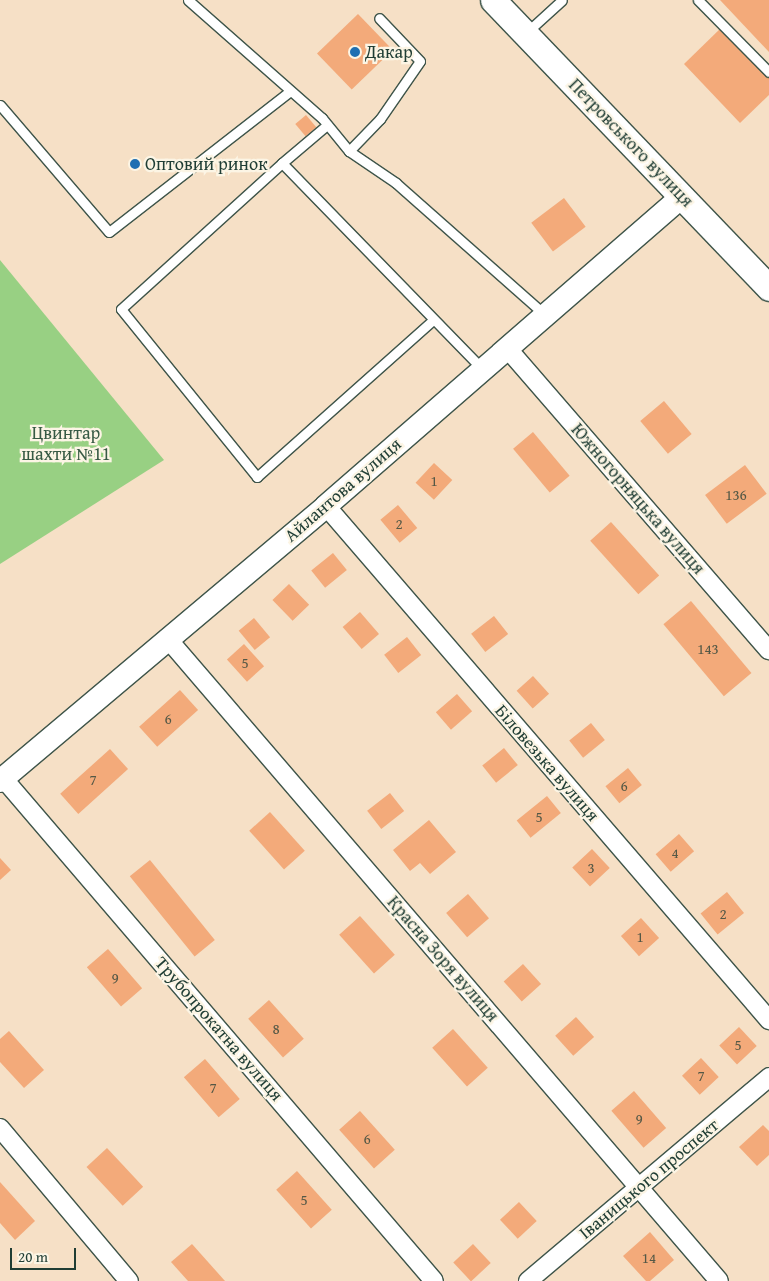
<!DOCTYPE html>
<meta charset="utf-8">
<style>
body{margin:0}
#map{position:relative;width:769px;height:1281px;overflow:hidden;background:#f6e0c6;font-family:"Gentium Book Plus",serif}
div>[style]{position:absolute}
.green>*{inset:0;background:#98d083}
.building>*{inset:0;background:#f3aa7a;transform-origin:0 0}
.roads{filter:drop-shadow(1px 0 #3f554a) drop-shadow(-1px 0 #3f554a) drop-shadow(0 1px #3f554a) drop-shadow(0 -1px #3f554a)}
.service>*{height:9px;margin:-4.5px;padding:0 4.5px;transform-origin:4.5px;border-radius:4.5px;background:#fff}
.minor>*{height:18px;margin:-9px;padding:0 9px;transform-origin:9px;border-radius:9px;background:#fff}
.tertiary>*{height:22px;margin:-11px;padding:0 11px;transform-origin:11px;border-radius:11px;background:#fff}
.secondary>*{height:25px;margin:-12.5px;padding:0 12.5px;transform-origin:12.5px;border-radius:12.5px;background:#fff}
.dots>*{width:14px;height:14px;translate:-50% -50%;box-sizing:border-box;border:2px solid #fcf5e5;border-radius:50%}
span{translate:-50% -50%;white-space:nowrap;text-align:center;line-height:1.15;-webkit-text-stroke:4.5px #fcf5e5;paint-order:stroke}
.number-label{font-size:15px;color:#545846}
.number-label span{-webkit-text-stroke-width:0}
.poi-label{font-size:18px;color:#1f3d34}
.left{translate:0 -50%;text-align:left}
.street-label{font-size:18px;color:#1f3d34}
.park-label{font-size:18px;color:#375a44}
.scale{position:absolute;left:10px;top:1248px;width:66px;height:22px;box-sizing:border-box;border:2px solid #1f3d34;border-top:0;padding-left:6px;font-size:15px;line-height:18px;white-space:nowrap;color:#1f3d34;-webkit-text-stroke:4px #fcf5e5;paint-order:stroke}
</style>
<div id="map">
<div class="green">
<i style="clip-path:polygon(0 260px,164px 460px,0 564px)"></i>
</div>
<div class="building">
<i style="clip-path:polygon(720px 0,769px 0,769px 52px)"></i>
<i style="left:358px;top:14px;width:50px;height:57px;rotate:46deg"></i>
<i style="clip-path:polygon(723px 26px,769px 74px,769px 95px,740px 123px,684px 64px)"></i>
<i style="left:306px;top:115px;width:16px;height:14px;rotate:50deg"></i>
<i style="left:564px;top:198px;width:36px;height:41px;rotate:53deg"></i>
<i style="left:664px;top:401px;width:43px;height:31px;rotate:50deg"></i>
<i style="left:533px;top:432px;width:57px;height:26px;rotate:50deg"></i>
<i style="left:434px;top:463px;width:25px;height:27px;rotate:43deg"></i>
<i style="left:745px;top:465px;width:36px;height:50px;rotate:53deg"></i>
<i style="left:398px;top:505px;width:30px;height:23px;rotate:50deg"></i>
<i style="left:611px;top:522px;width:72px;height:28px;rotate:48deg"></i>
<i style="left:333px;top:553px;width:22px;height:28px;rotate:51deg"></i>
<i style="left:289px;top:584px;width:29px;height:23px;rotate:46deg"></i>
<i style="left:691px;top:601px;width:94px;height:36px;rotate:50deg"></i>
<i style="left:360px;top:612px;width:29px;height:23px;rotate:49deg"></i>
<i style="left:494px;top:616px;width:23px;height:29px;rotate:52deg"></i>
<i style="left:254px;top:618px;width:25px;height:20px;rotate:50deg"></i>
<i style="left:407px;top:637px;width:23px;height:29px;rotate:52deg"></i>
<i style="left:244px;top:644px;width:30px;height:23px;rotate:48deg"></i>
<i style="left:533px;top:676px;width:24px;height:22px;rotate:48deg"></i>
<i style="left:180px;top:690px;width:27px;height:55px;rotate:48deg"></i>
<i style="left:457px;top:694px;width:23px;height:28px;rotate:49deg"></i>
<i style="left:591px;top:723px;width:22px;height:28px;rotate:51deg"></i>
<i style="left:504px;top:748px;width:22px;height:28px;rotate:51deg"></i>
<i style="left:110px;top:749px;width:27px;height:67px;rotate:48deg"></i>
<i style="left:628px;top:768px;width:22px;height:29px;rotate:51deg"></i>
<i style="left:390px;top:793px;width:23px;height:29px;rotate:52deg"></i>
<i style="left:547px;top:796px;width:22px;height:39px;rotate:51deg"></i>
<i style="left:270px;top:812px;width:52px;height:28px;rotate:48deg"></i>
<i style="clip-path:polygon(429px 820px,456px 852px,430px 874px,420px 863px,410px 871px,393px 850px)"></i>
<i style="left:679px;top:834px;width:23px;height:31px;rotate:49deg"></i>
<i style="left:592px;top:849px;width:26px;height:27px;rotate:47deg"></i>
<i style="clip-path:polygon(0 858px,11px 870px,0 880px)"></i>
<i style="left:150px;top:860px;width:103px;height:26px;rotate:51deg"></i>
<i style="left:727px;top:892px;width:27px;height:34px;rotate:51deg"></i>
<i style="left:468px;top:894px;width:32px;height:29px;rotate:49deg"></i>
<i style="left:360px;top:916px;width:52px;height:28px;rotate:48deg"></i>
<i style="left:641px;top:918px;width:27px;height:27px;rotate:48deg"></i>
<i style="left:108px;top:949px;width:52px;height:28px;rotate:49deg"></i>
<i style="left:523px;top:964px;width:27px;height:26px;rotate:48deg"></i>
<i style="left:269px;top:1000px;width:52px;height:28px;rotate:48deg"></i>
<i style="left:576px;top:1017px;width:27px;height:28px;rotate:48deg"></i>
<i style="left:739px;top:1027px;width:26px;height:27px;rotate:47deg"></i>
<i style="left:453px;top:1029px;width:52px;height:28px;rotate:48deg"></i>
<i style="clip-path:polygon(9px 1031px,44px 1070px,24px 1088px,0 1062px,0 1039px)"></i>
<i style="left:701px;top:1058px;width:26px;height:26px;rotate:47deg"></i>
<i style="left:205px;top:1059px;width:53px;height:28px;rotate:49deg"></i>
<i style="left:634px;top:1091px;width:49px;height:30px;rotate:49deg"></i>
<i style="left:360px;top:1111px;width:52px;height:28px;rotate:48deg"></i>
<i style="clip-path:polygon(763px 1125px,769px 1131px,769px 1155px,757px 1166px,739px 1147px)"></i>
<i style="left:107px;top:1148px;width:53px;height:28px;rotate:47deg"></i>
<i style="left:297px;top:1171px;width:52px;height:28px;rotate:48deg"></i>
<i style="clip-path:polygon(0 1182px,35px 1221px,15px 1240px,0 1223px)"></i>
<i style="left:519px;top:1202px;width:26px;height:26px;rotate:47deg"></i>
<i style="clip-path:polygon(650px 1232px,674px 1260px,650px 1281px,646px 1281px,623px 1256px)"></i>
<i style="clip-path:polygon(192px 1244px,225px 1281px,188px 1281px,171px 1262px)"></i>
<i style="left:473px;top:1244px;width:26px;height:27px;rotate:47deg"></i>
</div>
<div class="roads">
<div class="service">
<i style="left:188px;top:0;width:179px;rotate:41.4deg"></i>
<i style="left:322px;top:118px;width:43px;rotate:50.7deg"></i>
<i style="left:349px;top:151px;width:57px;rotate:34.2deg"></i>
<i style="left:396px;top:183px;width:199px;rotate:41.5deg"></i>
<i style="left:698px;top:0;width:101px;rotate:45.4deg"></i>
<i style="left:527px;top:32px;width:47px;rotate:-42.4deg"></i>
<i style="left:0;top:105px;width:167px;rotate:49.4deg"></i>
<i style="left:109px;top:232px;width:229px;rotate:-37.9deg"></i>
<i style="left:349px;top:151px;width:45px;rotate:-45.9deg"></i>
<i style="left:380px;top:119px;width:70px;rotate:-55.4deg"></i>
<i style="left:420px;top:61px;width:59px;rotate:-133.6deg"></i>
<i style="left:282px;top:163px;width:59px;rotate:-40.2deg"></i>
<i style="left:433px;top:320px;width:236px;rotate:138.3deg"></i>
<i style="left:257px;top:477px;width:216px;rotate:-129deg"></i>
<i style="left:121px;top:309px;width:217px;rotate:-42.2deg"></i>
<i style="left:282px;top:163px;width:287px;rotate:45.8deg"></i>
</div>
<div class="minor">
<i style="left:507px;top:348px;width:400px;rotate:49.1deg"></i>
<i style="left:326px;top:506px;width:679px;rotate:49.24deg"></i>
<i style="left:167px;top:638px;width:847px;rotate:49.35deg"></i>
<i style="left:3px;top:778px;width:662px;rotate:49.41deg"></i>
<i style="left:0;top:1128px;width:200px;rotate:49.9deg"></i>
<i style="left:528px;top:1281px;width:316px;rotate:-40.2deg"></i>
</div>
<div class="tertiary">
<i style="left:0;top:781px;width:426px;rotate:-40.1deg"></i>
<i style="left:326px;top:506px;width:472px;rotate:-41deg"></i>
</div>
<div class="secondary">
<i style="left:493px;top:0;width:399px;rotate:46.2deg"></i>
</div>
</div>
<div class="dots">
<i style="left:355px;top:52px;background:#1f6fb2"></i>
<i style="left:135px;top:164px;background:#1f6fb2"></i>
</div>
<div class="number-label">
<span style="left:434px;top:481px">1</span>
<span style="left:736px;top:495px">136</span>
<span style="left:399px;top:524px">2</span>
<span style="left:708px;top:649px">143</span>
<span style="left:245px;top:663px">5</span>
<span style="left:168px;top:719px">6</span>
<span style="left:93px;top:780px">7</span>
<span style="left:624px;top:786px">6</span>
<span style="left:539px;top:817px">5</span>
<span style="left:675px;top:853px">4</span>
<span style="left:591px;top:868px">3</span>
<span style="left:723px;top:914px">2</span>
<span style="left:640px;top:937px">1</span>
<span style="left:115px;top:978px">9</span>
<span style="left:276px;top:1029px">8</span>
<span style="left:738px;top:1045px">5</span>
<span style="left:701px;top:1076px">7</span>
<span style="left:213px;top:1088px">7</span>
<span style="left:639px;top:1119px">9</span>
<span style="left:367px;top:1139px">6</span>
<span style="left:304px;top:1200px">5</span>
<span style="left:649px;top:1258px">14</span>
</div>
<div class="poi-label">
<span class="left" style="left:365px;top:52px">Дакар</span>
<span class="left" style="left:145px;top:164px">Оптовий ринок</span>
</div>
<div class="street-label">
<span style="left:631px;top:143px;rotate:46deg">Петровського вулиця</span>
<span style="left:343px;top:490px;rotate:-41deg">Айлантова вулиця</span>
<span style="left:638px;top:499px;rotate:49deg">Южногорняцька вулиця</span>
<span style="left:547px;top:763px;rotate:49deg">Біловезька вулиця</span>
<span style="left:443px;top:959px;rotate:49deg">Красна Зоря вулиця</span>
<span style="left:219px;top:1029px;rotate:49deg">Трубопрокатна вулиця</span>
<span style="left:649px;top:1179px;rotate:-40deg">Іваницького проспект</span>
</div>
<div class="park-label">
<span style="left:66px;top:444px">Цвинтар<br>шахти №11</span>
</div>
<div class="scale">20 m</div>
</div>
